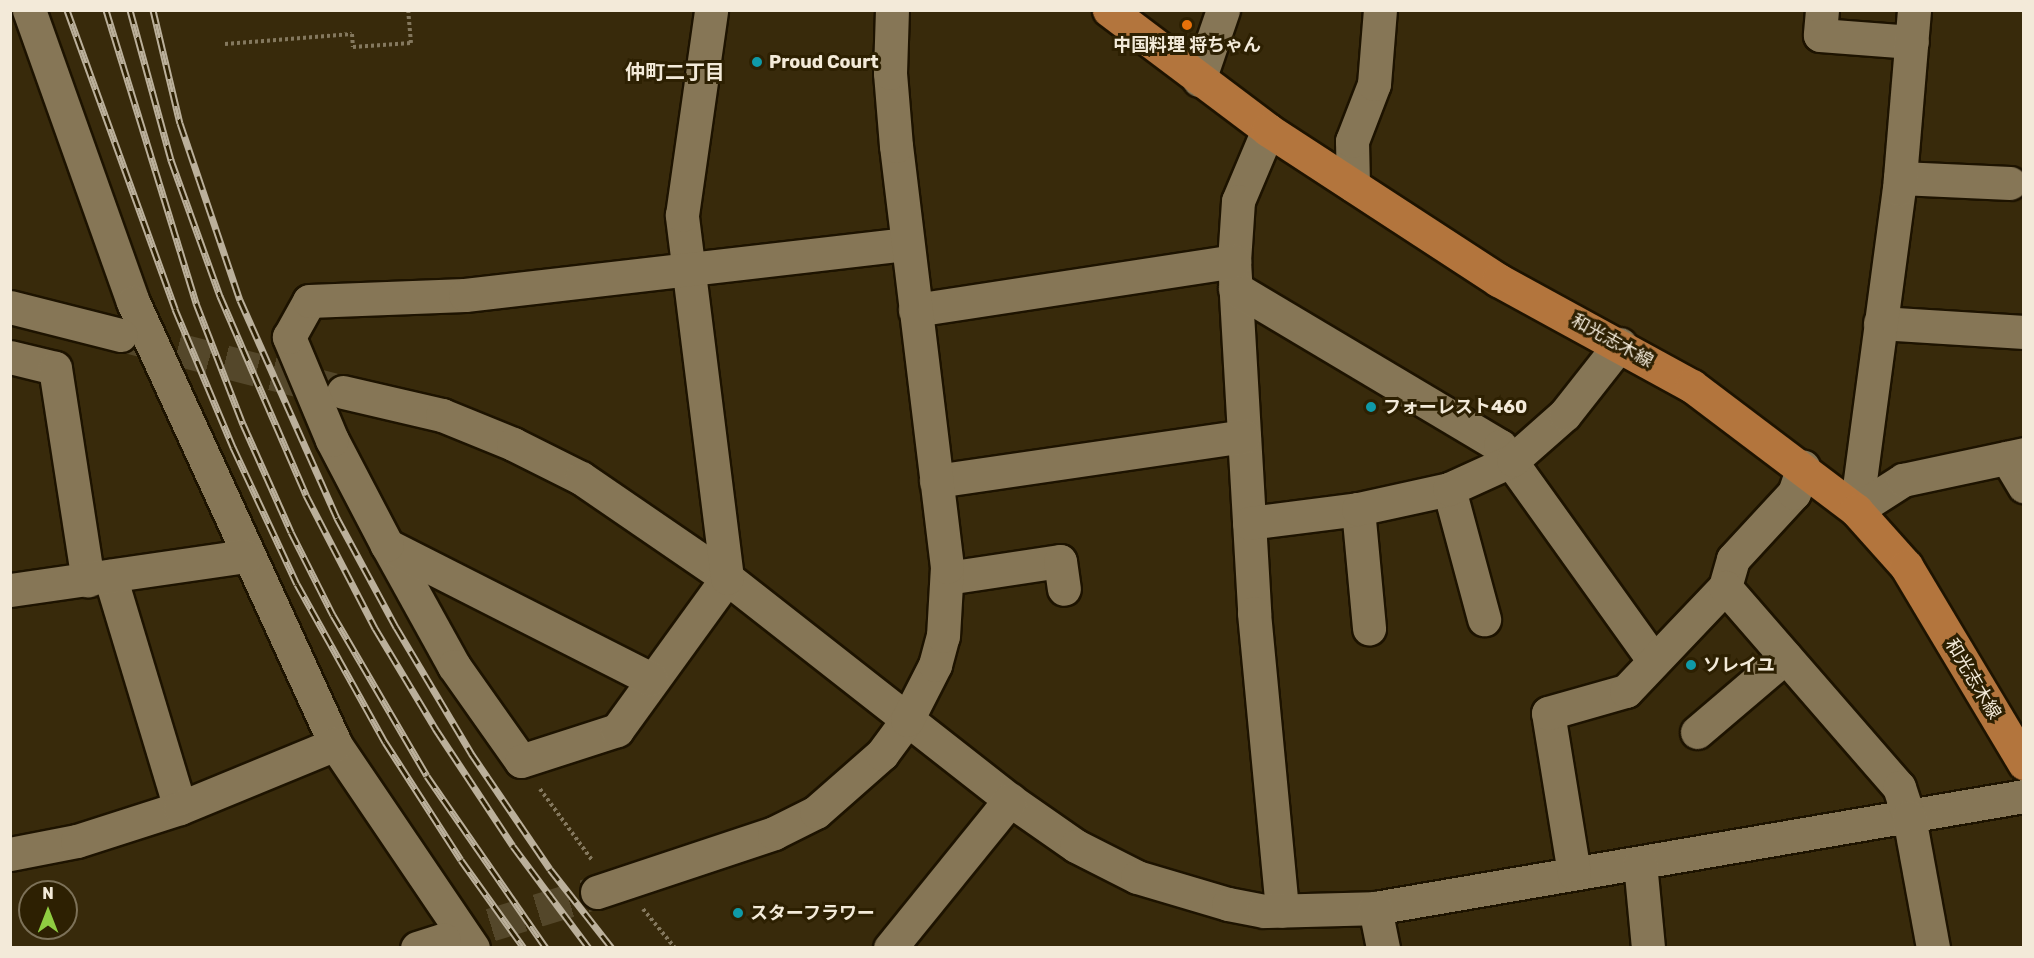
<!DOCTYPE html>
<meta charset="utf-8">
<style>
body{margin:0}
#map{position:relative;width:2034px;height:958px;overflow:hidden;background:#382a0b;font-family:Rubik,"Noto Sans JP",sans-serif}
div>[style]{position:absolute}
.minor-tunnel>*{height:33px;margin-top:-16.5px;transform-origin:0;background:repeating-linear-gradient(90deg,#54472a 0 33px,transparent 0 49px)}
.path>*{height:4px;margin-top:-2px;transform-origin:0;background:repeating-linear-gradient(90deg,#84785e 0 3px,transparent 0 6px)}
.roads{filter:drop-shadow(2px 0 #1d1300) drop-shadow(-2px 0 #1d1300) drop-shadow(0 2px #1d1300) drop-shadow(0 -2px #1d1300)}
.minor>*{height:33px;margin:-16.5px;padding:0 16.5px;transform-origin:16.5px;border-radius:16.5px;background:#867656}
.major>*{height:33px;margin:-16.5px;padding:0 16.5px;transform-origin:16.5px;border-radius:16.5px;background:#b3753d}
.rail>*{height:7px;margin-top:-3.5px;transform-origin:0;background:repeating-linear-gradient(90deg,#2d2002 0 14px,#bbb09b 0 28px);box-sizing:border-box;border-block:2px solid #bbb09b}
.dots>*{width:16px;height:16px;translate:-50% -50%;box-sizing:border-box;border:3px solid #2d2002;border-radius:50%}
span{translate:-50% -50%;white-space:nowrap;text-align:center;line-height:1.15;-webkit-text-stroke:6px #2d2002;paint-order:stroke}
.poi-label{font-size:18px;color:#f3ead9;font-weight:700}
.left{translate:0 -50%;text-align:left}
.street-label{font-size:18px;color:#f3ead9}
.neighbourhood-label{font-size:20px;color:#f3ead9;font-weight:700}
.frame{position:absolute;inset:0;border:12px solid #f3ead9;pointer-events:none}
.north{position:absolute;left:18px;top:880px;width:60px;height:60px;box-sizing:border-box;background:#2d2002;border:2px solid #7c7158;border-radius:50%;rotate:0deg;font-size:16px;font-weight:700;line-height:24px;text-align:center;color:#f3ead9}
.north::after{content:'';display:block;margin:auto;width:21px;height:27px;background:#8fcd41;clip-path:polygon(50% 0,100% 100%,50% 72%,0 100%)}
</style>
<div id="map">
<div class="minor-tunnel">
<i style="left:130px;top:337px;width:210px;rotate:14.4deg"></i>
<i style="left:444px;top:939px;width:160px;rotate:-17.1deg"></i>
</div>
<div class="path">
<i style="left:225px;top:44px;width:127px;rotate:-4.5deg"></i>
<i style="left:352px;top:34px;width:13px;rotate:86deg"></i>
<i style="left:353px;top:47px;width:58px;rotate:-3.9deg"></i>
<i style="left:411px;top:43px;width:33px;rotate:-95deg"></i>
<i style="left:540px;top:789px;width:88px;rotate:53.8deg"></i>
<i style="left:643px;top:909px;width:50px;rotate:50.6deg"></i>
</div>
<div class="roads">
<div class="minor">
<i style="left:29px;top:10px;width:310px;rotate:70.4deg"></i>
<i style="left:133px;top:302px;width:486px;rotate:65.4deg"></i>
<i style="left:335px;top:744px;width:246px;rotate:55.9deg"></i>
<i style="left:1822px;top:10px;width:25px;rotate:95deg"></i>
<i style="left:1820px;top:35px;width:92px;rotate:4.4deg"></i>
<i style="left:1199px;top:80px;width:74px;rotate:-71.1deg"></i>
<i style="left:1268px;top:130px;width:77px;rotate:112.9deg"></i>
<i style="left:1238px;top:201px;width:60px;rotate:93.8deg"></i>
<i style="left:1234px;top:261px;width:353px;rotate:86.7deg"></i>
<i style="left:1254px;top:613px;width:299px;rotate:84.6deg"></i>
<i style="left:1900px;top:178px;width:110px;rotate:2.6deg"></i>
<i style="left:1353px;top:185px;width:44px;rotate:-91.3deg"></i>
<i style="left:1352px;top:141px;width:61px;rotate:-68.9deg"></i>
<i style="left:1374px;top:84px;width:74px;rotate:-85.4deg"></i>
<i style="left:1235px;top:288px;width:309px;rotate:30.8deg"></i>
<i style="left:1500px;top:446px;width:264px;rotate:54.4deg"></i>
<i style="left:10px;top:307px;width:114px;rotate:14.2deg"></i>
<i style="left:915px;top:310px;width:323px;rotate:-8.7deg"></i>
<i style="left:1880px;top:323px;width:144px;rotate:3.6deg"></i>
<i style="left:10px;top:357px;width:46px;rotate:13.7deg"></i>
<i style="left:55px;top:368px;width:215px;rotate:81.2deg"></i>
<i style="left:343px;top:392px;width:102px;rotate:13.1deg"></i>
<i style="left:442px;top:415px;width:77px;rotate:22.2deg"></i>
<i style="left:513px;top:444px;width:76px;rotate:26.6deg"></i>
<i style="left:581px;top:478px;width:177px;rotate:34.4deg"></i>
<i style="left:727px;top:578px;width:360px;rotate:38.1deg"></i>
<i style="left:1010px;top:800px;width:80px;rotate:34.9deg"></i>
<i style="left:1076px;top:846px;width:68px;rotate:26.9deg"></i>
<i style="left:1137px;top:877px;width:95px;rotate:16.5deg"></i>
<i style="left:1228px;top:904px;width:37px;rotate:11deg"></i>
<i style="left:1264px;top:911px;width:111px;rotate:-1.5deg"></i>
<i style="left:1375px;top:908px;width:659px;rotate:-9.79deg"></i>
<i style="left:2007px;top:458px;width:33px;rotate:59deg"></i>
<i style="left:936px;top:481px;width:311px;rotate:-8.3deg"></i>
<i style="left:1449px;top:489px;width:135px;rotate:74.9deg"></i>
<i style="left:1358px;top:509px;width:120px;rotate:84.7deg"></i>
<i style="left:1856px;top:510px;width:324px;rotate:-82.4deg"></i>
<i style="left:1899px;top:189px;width:180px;rotate:-85.2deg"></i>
<i style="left:1856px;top:510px;width:56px;rotate:-32.6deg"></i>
<i style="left:1903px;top:480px;width:124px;rotate:-12.1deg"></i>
<i style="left:1249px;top:523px;width:110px;rotate:-7.3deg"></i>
<i style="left:1358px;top:509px;width:93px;rotate:-12.4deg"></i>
<i style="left:1449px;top:489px;width:70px;rotate:-24.4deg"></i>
<i style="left:1513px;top:460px;width:69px;rotate:-41.5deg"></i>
<i style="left:1565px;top:414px;width:89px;rotate:-51.8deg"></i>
<i style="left:387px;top:545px;width:138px;rotate:61deg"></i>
<i style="left:454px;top:666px;width:116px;rotate:54.8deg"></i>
<i style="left:521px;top:761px;width:101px;rotate:-17.9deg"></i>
<i style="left:617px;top:730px;width:188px;rotate:-54.1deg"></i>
<i style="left:727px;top:578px;width:366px;rotate:-97.1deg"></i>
<i style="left:682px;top:215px;width:207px;rotate:-81.9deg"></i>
<i style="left:110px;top:576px;width:242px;rotate:73.2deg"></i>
<i style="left:947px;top:578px;width:114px;rotate:-8.6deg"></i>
<i style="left:1060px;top:561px;width:28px;rotate:82deg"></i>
<i style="left:1725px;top:587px;width:29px;rotate:-74deg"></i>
<i style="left:1733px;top:559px;width:90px;rotate:-47.3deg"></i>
<i style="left:1794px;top:493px;width:28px;rotate:-71deg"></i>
<i style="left:10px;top:590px;width:238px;rotate:-8.2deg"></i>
<i style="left:651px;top:679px;width:296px;rotate:-153.1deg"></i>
<i style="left:387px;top:545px;width:119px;rotate:-117.6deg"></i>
<i style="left:332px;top:440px;width:112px;rotate:-112.7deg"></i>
<i style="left:289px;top:337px;width:41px;rotate:-60.9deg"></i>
<i style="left:309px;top:301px;width:156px;rotate:-2.2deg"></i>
<i style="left:465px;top:295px;width:445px;rotate:-6.6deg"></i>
<i style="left:1697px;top:732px;width:116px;rotate:-40.4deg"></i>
<i style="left:10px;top:854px;width:68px;rotate:-11deg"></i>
<i style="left:77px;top:841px;width:108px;rotate:-17.8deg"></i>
<i style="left:180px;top:808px;width:168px;rotate:-22.4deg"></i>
<i style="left:1640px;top:863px;width:85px;rotate:84.6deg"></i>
<i style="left:1574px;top:873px;width:162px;rotate:-99.2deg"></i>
<i style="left:1548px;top:713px;width:81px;rotate:-15.8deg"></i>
<i style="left:1626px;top:691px;width:144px;rotate:-46.4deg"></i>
<i style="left:1725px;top:587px;width:265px;rotate:49deg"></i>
<i style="left:1899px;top:787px;width:32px;rotate:72deg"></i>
<i style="left:1909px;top:817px;width:133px;rotate:79.6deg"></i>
<i style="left:597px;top:892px;width:187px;rotate:-18.4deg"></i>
<i style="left:774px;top:833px;width:47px;rotate:-26.6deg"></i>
<i style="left:816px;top:812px;width:88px;rotate:-41.3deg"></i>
<i style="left:882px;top:754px;width:42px;rotate:-53.7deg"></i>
<i style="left:907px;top:720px;width:62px;rotate:-63deg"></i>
<i style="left:935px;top:665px;width:30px;rotate:-75deg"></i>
<i style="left:943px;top:636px;width:69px;rotate:-86.7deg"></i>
<i style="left:947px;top:567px;width:424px;rotate:-96.9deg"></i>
<i style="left:896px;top:146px;width:73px;rotate:-94.7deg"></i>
<i style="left:890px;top:73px;width:63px;rotate:-88.2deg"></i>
<i style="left:1375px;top:908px;width:41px;rotate:78.7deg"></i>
<i style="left:417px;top:948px;width:28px;rotate:-18deg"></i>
<i style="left:890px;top:948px;width:191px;rotate:-51deg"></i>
</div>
<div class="major">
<i style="left:1109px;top:10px;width:199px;rotate:37deg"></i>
<i style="left:1268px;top:130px;width:275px;rotate:33.1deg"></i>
<i style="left:1498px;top:280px;width:221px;rotate:28.7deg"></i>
<i style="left:1692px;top:386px;width:206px;rotate:37.1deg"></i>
<i style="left:1856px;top:510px;width:75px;rotate:48.2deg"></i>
<i style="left:1906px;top:566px;width:230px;rotate:59.1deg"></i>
</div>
</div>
<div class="rail">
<i style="left:67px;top:10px;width:318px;rotate:70.1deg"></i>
<i style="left:175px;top:309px;width:150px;rotate:67.2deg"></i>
<i style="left:233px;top:447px;width:151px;rotate:65deg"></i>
<i style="left:297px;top:584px;width:181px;rotate:60.9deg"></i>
<i style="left:385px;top:742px;width:140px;rotate:57.2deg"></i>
<i style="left:461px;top:860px;width:108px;rotate:54.4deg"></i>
<i style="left:106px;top:10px;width:307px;rotate:72.9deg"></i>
<i style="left:196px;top:303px;width:130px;rotate:68.8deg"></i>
<i style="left:243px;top:424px;width:118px;rotate:66deg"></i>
<i style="left:291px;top:532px;width:93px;rotate:63.2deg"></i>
<i style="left:333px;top:615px;width:186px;rotate:59.7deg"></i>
<i style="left:427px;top:776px;width:209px;rotate:55.3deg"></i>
<i style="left:130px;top:10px;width:156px;rotate:74.7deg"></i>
<i style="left:171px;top:160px;width:145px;rotate:70.2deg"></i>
<i style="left:220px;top:296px;width:217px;rotate:66.6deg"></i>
<i style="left:306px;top:495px;width:150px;rotate:62.6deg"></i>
<i style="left:375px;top:628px;width:117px;rotate:59deg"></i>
<i style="left:435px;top:728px;width:141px;rotate:56.5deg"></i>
<i style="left:513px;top:846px;width:127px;rotate:53.3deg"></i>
<i style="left:153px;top:10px;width:116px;rotate:76.6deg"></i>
<i style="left:180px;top:123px;width:187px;rotate:71.3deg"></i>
<i style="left:240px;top:300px;width:239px;rotate:66deg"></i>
<i style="left:337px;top:518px;width:124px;rotate:61.6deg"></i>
<i style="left:396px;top:627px;width:147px;rotate:59.2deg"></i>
<i style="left:471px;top:753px;width:140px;rotate:55.7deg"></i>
<i style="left:550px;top:869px;width:100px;rotate:51.9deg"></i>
</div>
<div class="dots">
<i style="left:1187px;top:25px;background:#e8710a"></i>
<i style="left:757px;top:62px;background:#0f9aa8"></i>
<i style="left:1371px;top:407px;background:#0f9aa8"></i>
<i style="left:1691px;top:665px;background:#0f9aa8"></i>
<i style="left:738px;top:913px;background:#0f9aa8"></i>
</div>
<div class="poi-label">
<span style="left:1187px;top:45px">中国料理 将ちゃん</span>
<span class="left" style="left:769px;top:62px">Proud Court</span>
<span class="left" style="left:1383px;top:407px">フォーレスト460</span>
<span class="left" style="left:1703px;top:665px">ソレイユ</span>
<span class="left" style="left:750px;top:913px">スターフラワー</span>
</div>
<div class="street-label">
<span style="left:1612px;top:341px;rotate:29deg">和光志木線</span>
<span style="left:1973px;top:679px;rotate:59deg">和光志木線</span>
</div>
<div class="neighbourhood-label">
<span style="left:675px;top:72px">仲町二丁目</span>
</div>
<div class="frame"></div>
<div class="north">N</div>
</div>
